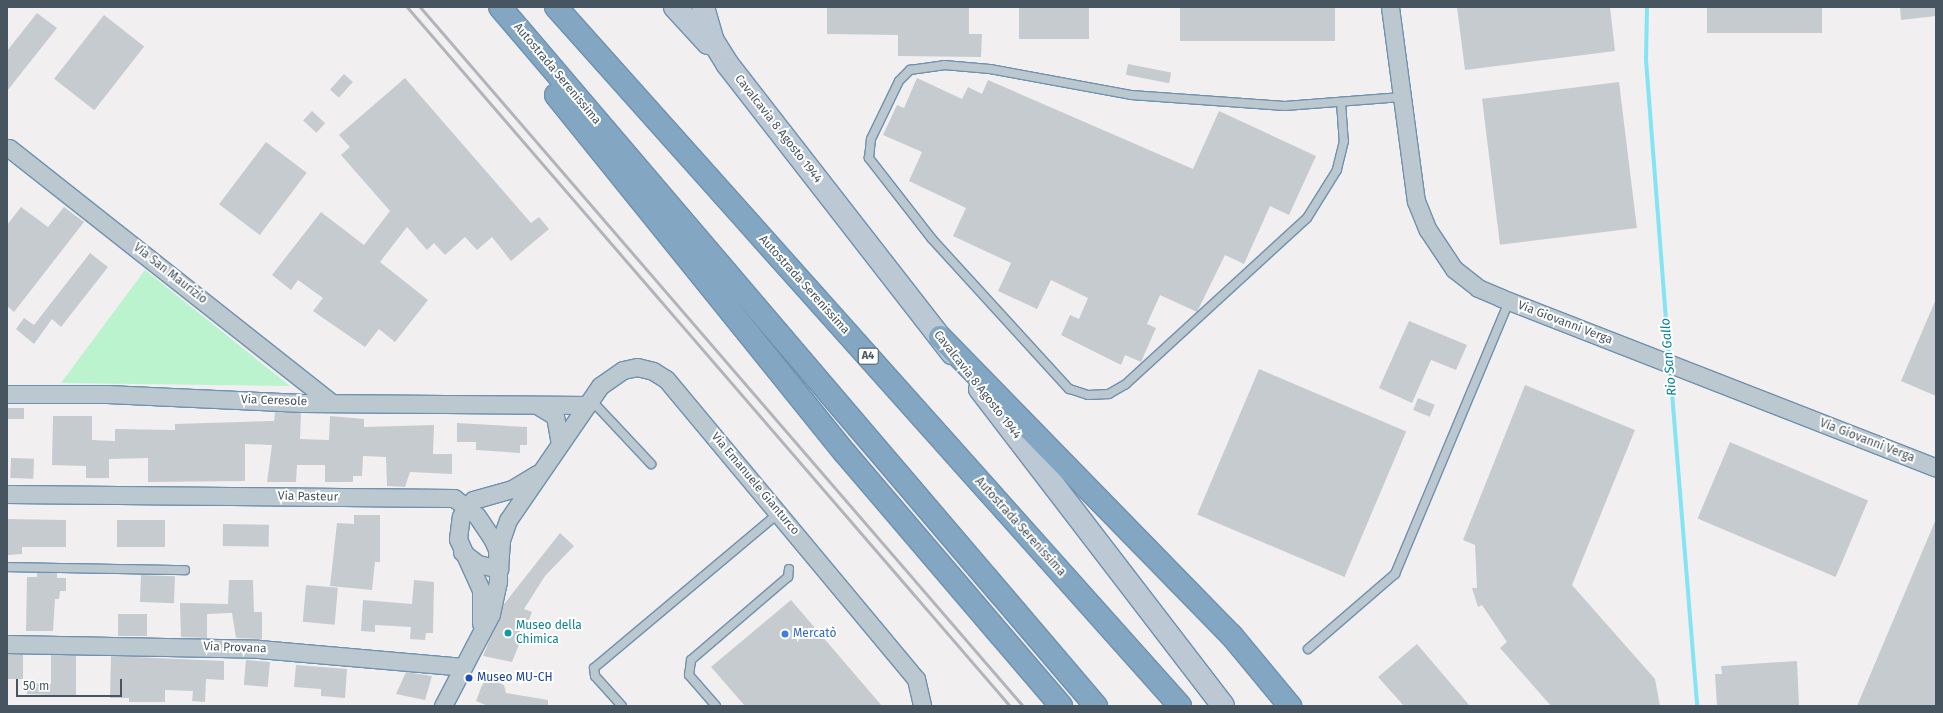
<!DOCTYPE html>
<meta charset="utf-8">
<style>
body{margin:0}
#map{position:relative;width:1943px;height:713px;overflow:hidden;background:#f2eff0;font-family:"Fira Sans",sans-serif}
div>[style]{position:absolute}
.green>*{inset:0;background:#baf3cd}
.stream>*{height:4px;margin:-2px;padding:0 2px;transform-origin:2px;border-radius:2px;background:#83e4f4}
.building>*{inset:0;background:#c6cbd0;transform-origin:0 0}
.roads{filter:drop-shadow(1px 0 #6e91af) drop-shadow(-1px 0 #6e91af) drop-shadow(0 1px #6e91af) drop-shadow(0 -1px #6e91af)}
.lane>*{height:8px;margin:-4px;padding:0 4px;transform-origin:4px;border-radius:4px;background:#bcc8d0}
.street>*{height:17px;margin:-8.5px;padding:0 8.5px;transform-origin:8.5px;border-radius:8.5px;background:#bcc8d0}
.secondary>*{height:22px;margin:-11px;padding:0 11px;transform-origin:11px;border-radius:11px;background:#bcc9d5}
.highway>*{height:22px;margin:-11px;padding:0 11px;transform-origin:11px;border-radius:11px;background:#83a6c3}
.rail>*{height:3px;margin:-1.5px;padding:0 1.5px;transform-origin:1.5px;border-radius:1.5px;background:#b1b5bb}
.dots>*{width:11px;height:11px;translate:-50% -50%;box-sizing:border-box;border:2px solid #fff;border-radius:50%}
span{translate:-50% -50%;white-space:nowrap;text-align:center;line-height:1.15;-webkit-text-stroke:4px #fff;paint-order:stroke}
.shield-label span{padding:1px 3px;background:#fff;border:1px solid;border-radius:3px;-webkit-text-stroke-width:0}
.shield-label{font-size:11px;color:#46555f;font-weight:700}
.street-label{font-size:12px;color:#46555f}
.culture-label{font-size:12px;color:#0d838f}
.left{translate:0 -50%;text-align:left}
.shop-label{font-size:12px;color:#366cbe}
.transit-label{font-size:12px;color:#164399}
.water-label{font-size:13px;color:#038097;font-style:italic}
.frame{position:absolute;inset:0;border:8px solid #46555f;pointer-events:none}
.scale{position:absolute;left:16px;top:679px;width:106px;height:18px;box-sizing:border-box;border:2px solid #46555f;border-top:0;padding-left:5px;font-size:12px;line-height:14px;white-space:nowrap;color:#46555f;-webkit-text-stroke:3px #fff;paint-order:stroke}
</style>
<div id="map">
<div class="green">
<i style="clip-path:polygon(145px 270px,290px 386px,61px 383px)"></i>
</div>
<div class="stream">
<i style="left:1647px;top:7px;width:53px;rotate:91.1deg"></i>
<i style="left:1646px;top:60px;width:301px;rotate:85.6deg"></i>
<i style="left:1670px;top:368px;width:339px;rotate:85.4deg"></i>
</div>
<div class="building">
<i style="clip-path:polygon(827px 7px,969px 7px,969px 34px,982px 34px,981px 57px,898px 56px,898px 35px,827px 34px)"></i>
<i style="left:1019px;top:7px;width:70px;height:32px"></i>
<i style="left:1180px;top:7px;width:155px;height:34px"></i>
<i style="clip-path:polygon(1457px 7px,1610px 7px,1615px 51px,1465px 70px)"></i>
<i style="left:1707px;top:7px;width:115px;height:26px"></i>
<i style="clip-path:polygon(1900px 7px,1936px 7px,1936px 16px,1901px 20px)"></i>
<i style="clip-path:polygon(37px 13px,57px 28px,7px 91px,7px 51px)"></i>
<i style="left:104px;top:15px;width:51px;height:81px;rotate:38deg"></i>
<i style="left:1128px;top:64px;width:44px;height:11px;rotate:11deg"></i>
<i style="left:344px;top:74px;width:12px;height:21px;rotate:42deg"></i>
<i style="clip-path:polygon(405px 78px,531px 223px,539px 217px,549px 229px,511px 261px,492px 237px,477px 250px,465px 237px,445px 255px,434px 243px,427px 250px,407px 227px,380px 262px,428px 300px,395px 342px,379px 329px,365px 347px,313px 311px,323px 298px,298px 280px,291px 290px,272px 275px,321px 212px,364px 245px,390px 211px,341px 155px,350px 147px,339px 135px)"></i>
<i style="clip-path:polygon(917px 78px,962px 99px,968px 87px,982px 94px,988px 80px,1193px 169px,1219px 111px,1316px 156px,1289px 215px,1270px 206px,1244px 264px,1225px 255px,1197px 312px,1160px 295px,1147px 324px,1156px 328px,1141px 362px,1125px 355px,1121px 365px,1061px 335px,1070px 315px,1079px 319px,1088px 298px,1051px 280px,1037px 309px,998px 291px,1011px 263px,953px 236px,966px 208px,909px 181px,922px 152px,883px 135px,897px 105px,904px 108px)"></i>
<i style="left:1619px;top:82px;width:147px;height:138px;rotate:83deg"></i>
<i style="left:312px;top:111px;width:18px;height:13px;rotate:43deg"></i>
<i style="left:266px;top:142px;width:51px;height:78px;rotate:37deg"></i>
<i style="clip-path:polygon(21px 207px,48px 227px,64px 207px,84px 222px,14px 312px,7px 306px,7px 225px)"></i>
<i style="clip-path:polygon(90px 253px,108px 267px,61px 327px,52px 319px,34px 344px,16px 329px,24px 318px,34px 325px)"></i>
<i style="clip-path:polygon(1936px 299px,1936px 396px,1901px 381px)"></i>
<i style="clip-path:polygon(1409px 321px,1467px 345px,1456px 370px,1431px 360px,1412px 403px,1379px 388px)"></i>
<i style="left:1259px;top:369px;width:160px;height:158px;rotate:23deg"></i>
<i style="clip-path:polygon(1525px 385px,1635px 430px,1572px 585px,1655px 679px,1660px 706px,1551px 706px,1500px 648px,1507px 642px,1482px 605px,1478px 607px,1472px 588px,1477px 588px,1475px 545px,1463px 540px)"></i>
<i style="left:1418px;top:398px;width:18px;height:13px;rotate:22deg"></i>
<i style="left:7px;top:408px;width:17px;height:11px"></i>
<i style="clip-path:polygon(275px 412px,301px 413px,300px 439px,329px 440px,330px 416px,364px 419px,364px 427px,434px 425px,433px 454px,452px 454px,452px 474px,410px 472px,405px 487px,387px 486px,386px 457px,363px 456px,362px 476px,353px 476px,353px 482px,325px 482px,325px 465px,297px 465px,296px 482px,267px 482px,272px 445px,245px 444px,245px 481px,148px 482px,148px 458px,109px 459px,109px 478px,86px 478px,86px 466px,52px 465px,53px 416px,92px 416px,92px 440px,115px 441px,115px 429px,175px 430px,175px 424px,274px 421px)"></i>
<i style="clip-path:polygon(457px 423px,527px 427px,527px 445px,520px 445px,520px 453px,476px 450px,476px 442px,457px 442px)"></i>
<i style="left:1730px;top:442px;width:150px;height:83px;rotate:23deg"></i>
<i style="left:11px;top:458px;width:23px;height:20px;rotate:2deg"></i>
<i style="clip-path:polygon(354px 515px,380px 515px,380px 562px,375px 562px,372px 590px,330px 586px,337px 523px,354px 524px)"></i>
<i style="clip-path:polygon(7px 519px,66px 520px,66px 547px,22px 547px,22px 554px,8px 555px)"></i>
<i style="clip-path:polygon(1936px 519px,1936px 706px,1857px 706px)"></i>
<i style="left:117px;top:520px;width:48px;height:27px"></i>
<i style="left:223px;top:524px;width:46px;height:22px;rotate:1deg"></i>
<i style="clip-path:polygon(560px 533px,574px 546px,545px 576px,524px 609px,532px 612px,512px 662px,483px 656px,504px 604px)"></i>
<i style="clip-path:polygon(37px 573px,57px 573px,57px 578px,66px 578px,66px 591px,60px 591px,59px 599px,55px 599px,53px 631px,26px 631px,27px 577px,37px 577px)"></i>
<i style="left:141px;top:575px;width:34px;height:27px;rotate:2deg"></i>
<i style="clip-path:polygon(229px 580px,253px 580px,254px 612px,262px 612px,262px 639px,236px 638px,232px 613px,207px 614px,207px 638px,181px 637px,180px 603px,228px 604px)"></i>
<i style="clip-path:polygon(414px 580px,434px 582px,433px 633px,426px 633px,425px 640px,410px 639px,411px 627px,375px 625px,375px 632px,361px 631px,363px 600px,412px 604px)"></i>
<i style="left:306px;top:585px;width:32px;height:37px;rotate:5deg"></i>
<i style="clip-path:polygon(791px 600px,882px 706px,745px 706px,711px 667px)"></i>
<i style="left:118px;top:614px;width:29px;height:22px"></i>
<i style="clip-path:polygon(1417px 644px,1470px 706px,1404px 706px,1378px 677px)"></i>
<i style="left:7px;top:654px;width:16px;height:25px"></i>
<i style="clip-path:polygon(51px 655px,76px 655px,76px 696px,27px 694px,27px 683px,51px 684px)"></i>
<i style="clip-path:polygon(111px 656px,224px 661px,224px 680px,206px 679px,205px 702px,192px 701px,193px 691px,165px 690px,165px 702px,129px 702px,129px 698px,110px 698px)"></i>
<i style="left:246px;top:660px;width:24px;height:25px;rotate:5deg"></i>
<i style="clip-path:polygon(1797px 661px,1799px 706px,1717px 706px,1715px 674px,1722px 674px,1721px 666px)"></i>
<i style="clip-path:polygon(296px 665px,347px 669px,345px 698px,321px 696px,321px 689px,294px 687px)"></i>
<i style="clip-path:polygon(406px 672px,432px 676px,425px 700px,396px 694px)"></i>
<i style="clip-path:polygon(485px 677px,504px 685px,506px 693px,548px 700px,548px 706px,488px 706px,476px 701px)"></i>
</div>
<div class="roads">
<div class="lane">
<i style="left:1341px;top:102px;width:39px;rotate:86deg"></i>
<i style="left:1344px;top:141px;width:30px;rotate:104deg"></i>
<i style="left:1337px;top:170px;width:57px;rotate:122deg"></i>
<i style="left:1307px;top:218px;width:246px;rotate:137.5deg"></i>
<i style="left:1126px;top:384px;width:20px;rotate:150deg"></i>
<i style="left:1109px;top:394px;width:21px;rotate:177deg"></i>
<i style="left:1088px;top:395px;width:20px;rotate:-162deg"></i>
<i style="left:1069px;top:389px;width:203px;rotate:-132.4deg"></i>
<i style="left:932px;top:239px;width:103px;rotate:-127.9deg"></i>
<i style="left:869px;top:158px;width:19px;rotate:-84deg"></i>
<i style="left:871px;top:139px;width:64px;rotate:-64.2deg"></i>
<i style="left:899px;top:81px;width:16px;rotate:-45deg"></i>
<i style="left:910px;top:70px;width:34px;rotate:-8deg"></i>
<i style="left:944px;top:65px;width:46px;rotate:5deg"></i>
<i style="left:990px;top:69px;width:143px;rotate:10.4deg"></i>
<i style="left:1131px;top:95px;width:154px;rotate:4.1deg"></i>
<i style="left:1285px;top:106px;width:117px;rotate:-4.4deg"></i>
<i style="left:591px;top:400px;width:88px;rotate:46.8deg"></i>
<i style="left:7px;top:567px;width:178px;rotate:1deg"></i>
<i style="left:1308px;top:649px;width:115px;rotate:-40.8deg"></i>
<i style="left:1395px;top:574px;width:295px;rotate:-67.3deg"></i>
<i style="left:622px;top:706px;width:40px;rotate:-132deg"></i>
<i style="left:595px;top:676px;width:8px;rotate:-97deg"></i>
<i style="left:594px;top:668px;width:241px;rotate:-40deg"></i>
<i style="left:716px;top:706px;width:41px;rotate:-131.1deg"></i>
<i style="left:689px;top:675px;width:15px;rotate:-82deg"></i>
<i style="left:691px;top:660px;width:128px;rotate:-40.6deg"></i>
<i style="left:788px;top:577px;width:8px;rotate:-83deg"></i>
</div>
<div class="street">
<i style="left:1390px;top:7px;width:196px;rotate:82.4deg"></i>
<i style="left:1416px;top:201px;width:31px;rotate:68deg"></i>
<i style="left:1428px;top:230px;width:47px;rotate:56.3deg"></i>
<i style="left:1454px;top:269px;width:31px;rotate:38deg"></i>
<i style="left:1478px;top:288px;width:25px;rotate:23deg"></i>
<i style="left:1501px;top:298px;width:467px;rotate:21.3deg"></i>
<i style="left:9px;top:148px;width:410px;rotate:38.3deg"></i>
<i style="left:7px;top:394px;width:100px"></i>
<i style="left:107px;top:394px;width:196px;rotate:2.6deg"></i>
<i style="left:303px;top:403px;width:284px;rotate:0.4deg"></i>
<i style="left:540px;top:407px;width:17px;rotate:31deg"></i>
<i style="left:555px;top:416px;width:27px;rotate:80deg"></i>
<i style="left:7px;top:494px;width:447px;rotate:0.5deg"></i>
<i style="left:454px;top:498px;width:29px;rotate:38deg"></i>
<i style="left:477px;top:516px;width:27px;rotate:56deg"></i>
<i style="left:492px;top:538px;width:12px;rotate:66deg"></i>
<i style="left:497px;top:549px;width:32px;rotate:88deg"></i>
<i style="left:498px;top:581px;width:34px;rotate:102deg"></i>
<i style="left:491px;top:614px;width:104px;rotate:117.6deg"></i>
<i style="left:462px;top:552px;width:20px;rotate:37deg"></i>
<i style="left:478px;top:564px;width:22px;rotate:13deg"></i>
<i style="left:499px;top:569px;width:29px;rotate:-86deg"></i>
<i style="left:501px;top:540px;width:21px;rotate:-71deg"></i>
<i style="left:508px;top:520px;width:163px;rotate:-55.5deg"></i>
<i style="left:600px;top:386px;width:28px;rotate:-35deg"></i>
<i style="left:623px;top:370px;width:14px;rotate:-12deg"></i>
<i style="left:637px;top:367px;width:16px;rotate:14deg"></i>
<i style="left:653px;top:371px;width:15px;rotate:32deg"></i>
<i style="left:666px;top:379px;width:391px;rotate:50.2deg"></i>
<i style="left:916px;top:679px;width:28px;rotate:77deg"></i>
<i style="left:481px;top:623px;width:33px;rotate:-90deg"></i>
<i style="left:481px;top:590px;width:56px;rotate:-114.3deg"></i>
<i style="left:458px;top:539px;width:23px;rotate:-83deg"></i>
<i style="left:461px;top:516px;width:20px;rotate:-53deg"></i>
<i style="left:473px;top:500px;width:41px;rotate:-15.8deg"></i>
<i style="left:512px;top:489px;width:29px;rotate:-31deg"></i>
<i style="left:7px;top:644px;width:252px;rotate:1.1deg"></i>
<i style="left:259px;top:649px;width:205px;rotate:5deg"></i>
</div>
<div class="secondary">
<i style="left:675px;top:7px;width:49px;rotate:47.5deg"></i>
<i style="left:703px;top:7px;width:35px;rotate:74deg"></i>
<i style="left:713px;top:41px;width:28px;rotate:58deg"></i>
<i style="left:728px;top:65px;width:365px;rotate:52.1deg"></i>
<i style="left:980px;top:389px;width:399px;rotate:52.5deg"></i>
</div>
<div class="highway">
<i style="left:500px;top:7px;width:919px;rotate:49.55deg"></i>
<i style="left:556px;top:7px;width:937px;rotate:48.24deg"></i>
<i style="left:556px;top:95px;width:460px;rotate:51.1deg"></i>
<i style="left:845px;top:453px;width:333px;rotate:49.5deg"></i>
<i style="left:940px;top:337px;width:418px;rotate:45.7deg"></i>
<i style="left:1232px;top:636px;width:91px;rotate:50.4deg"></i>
</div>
</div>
<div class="rail">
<i style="left:407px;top:7px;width:923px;rotate:49.22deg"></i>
<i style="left:420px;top:7px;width:923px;rotate:49.22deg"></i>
</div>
<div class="dots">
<i style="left:508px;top:633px;background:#0f9aa8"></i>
<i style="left:785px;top:634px;background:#3f7fe0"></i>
<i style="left:469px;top:678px;background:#1a4fb4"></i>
</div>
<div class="shield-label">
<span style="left:868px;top:356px">A4</span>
</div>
<div class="street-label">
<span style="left:557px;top:74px;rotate:50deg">Autostrada Serenissima</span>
<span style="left:778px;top:129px;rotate:52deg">Cavalcavia 8 Agosto 1944</span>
<span style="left:170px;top:274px;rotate:38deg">Via San Maurizio</span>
<span style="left:804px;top:285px;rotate:48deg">Autostrada Serenissima</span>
<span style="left:1565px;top:323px;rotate:21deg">Via Giovanni Verga</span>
<span style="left:977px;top:385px;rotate:52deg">Cavalcavia 8 Agosto 1944</span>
<span style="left:274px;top:401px;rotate:2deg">Via Ceresole</span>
<span style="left:1867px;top:441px;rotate:21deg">Via Giovanni Verga</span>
<span style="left:755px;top:484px;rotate:50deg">Via Emanuele Gianturco</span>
<span style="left:308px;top:497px;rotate:1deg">Via Pasteur</span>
<span style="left:1020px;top:527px;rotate:48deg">Autostrada Serenissima</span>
<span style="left:235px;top:648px;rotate:2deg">Via Provana</span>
</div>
<div class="culture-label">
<span class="left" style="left:516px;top:633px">Museo della<br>Chimica</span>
</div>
<div class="shop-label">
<span class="left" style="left:793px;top:634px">Mercatò</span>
</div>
<div class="transit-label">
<span class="left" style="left:477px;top:678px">Museo MU-CH</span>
</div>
<div class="water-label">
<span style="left:1669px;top:357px;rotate:-95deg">Rio San Gallo</span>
</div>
<div class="frame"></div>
<div class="scale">50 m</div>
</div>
